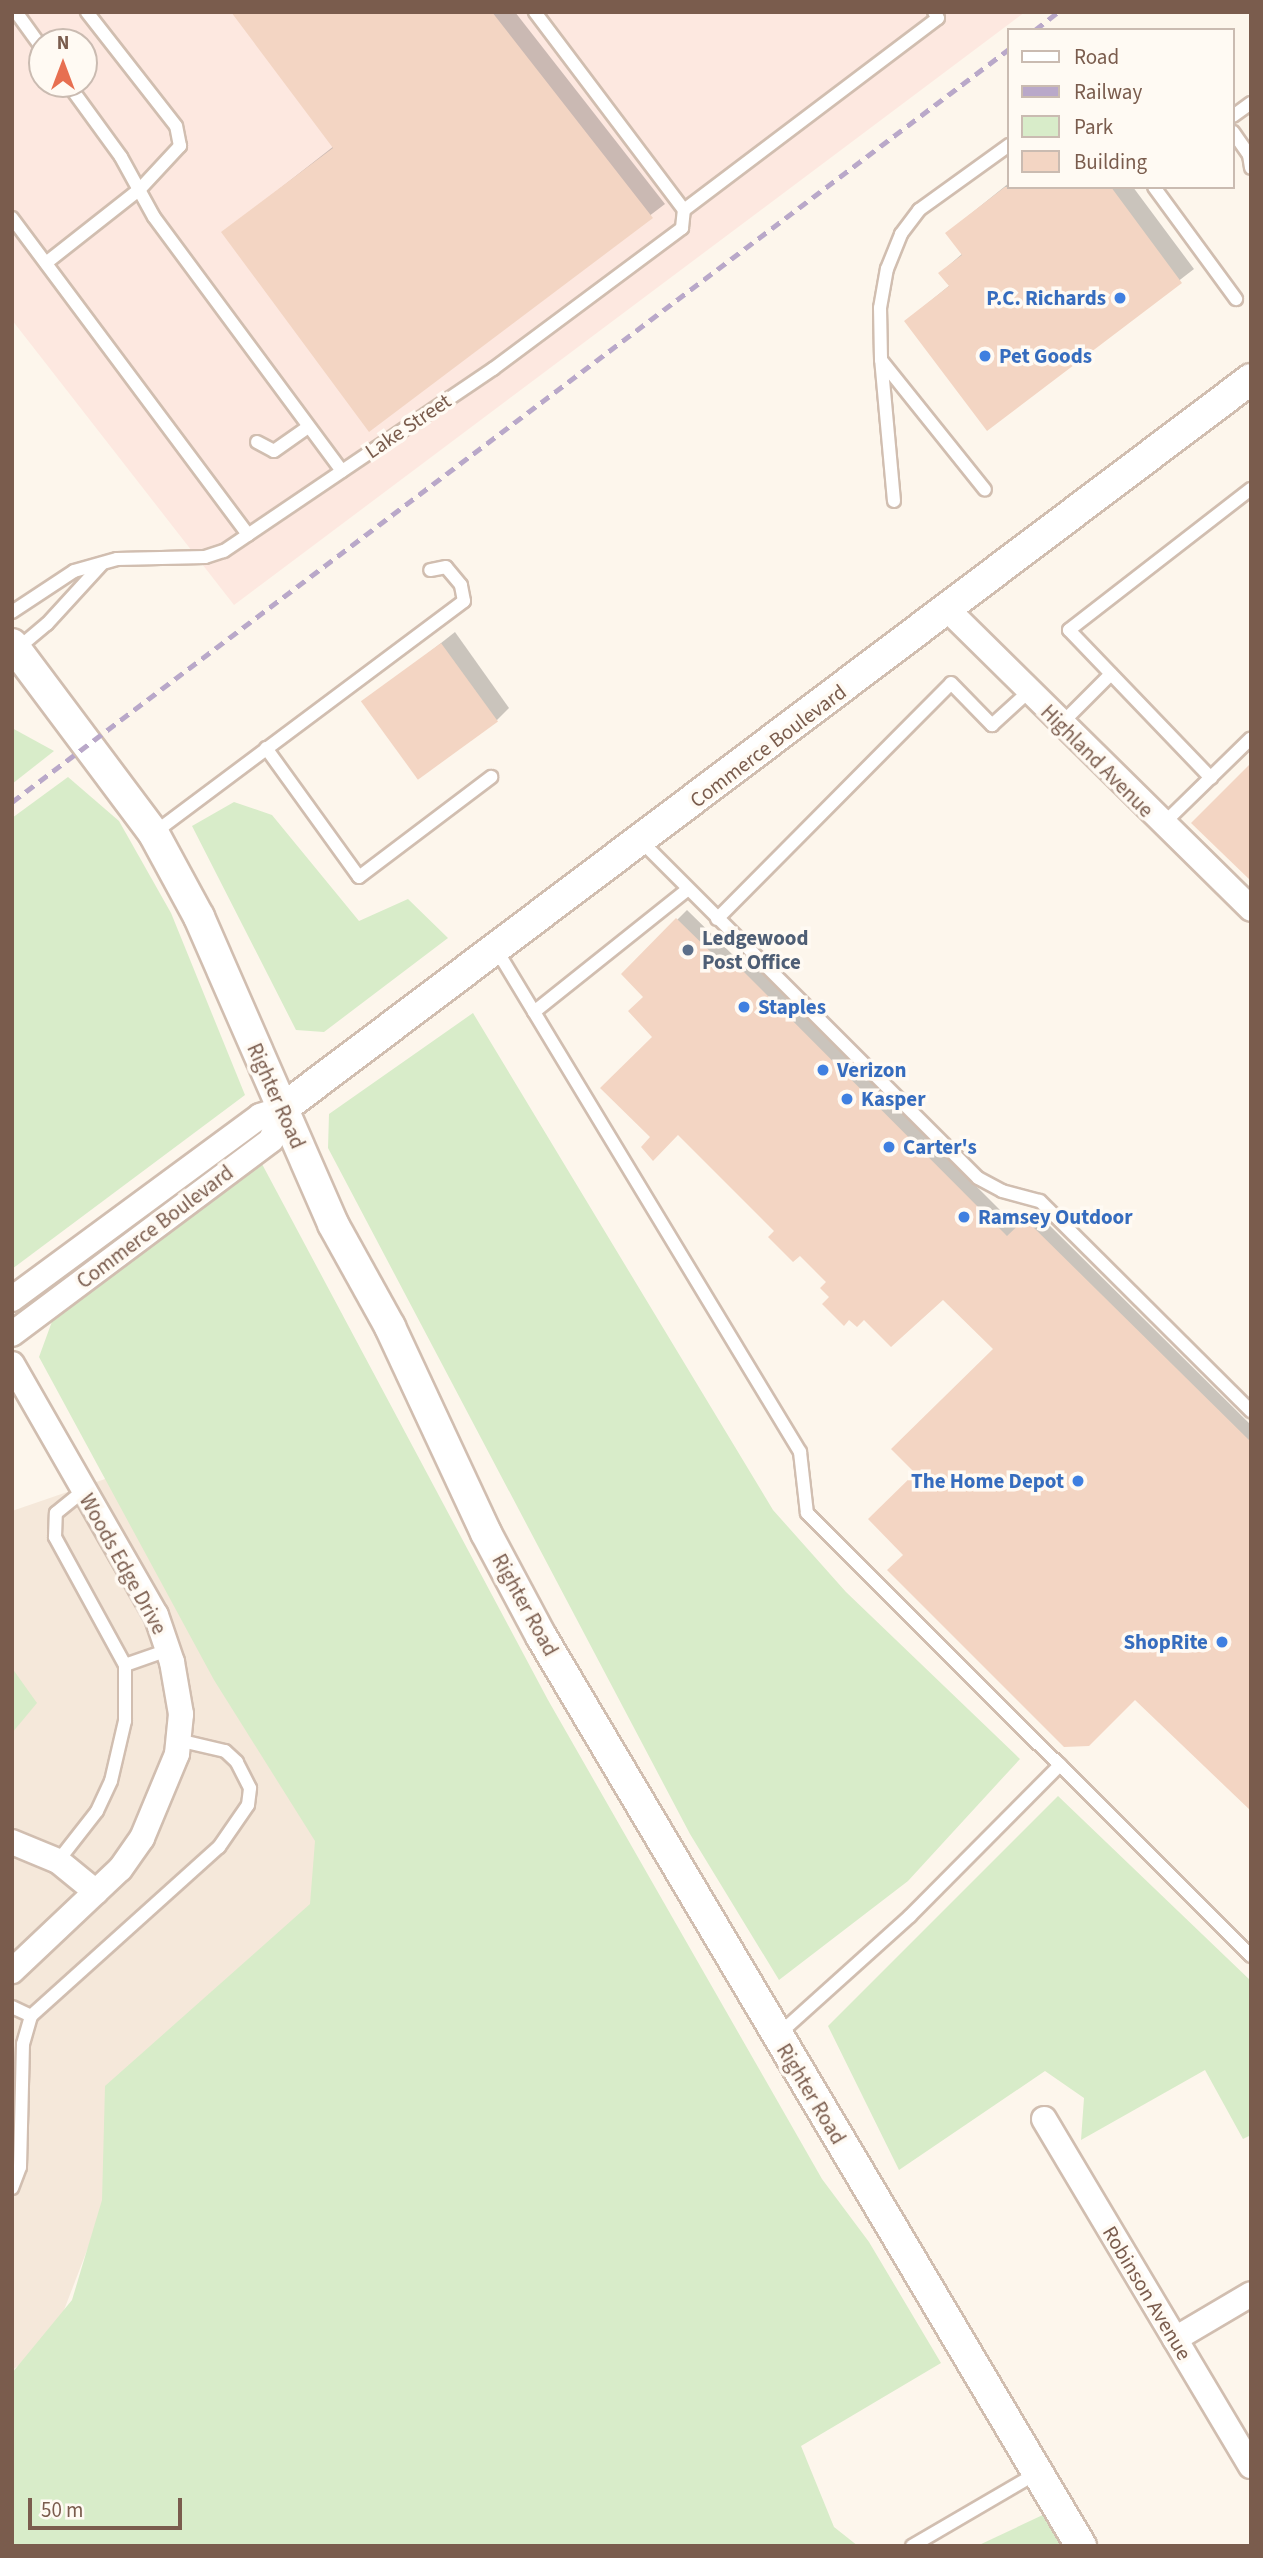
<!DOCTYPE html>
<style>
body{margin:0}
#map{position:relative;width:1263px;height:2558px;overflow:hidden;background:#fdf6ec;font-family:"Source Sans 3",sans-serif}
div>[style]{position:absolute}
.residential>*{inset:0;background:#f5e8da}
.commercial>*{inset:0;background:#fde8e0}
.green>*{inset:0;background:#d8ecc9}
.shadow>*{inset:0;background:#0003}
.building>*{inset:0;background:#f3d5c3;transform-origin:0 0}
.roads{filter:drop-shadow(2px 0 #d1beb0) drop-shadow(-2px 0 #d1beb0) drop-shadow(0 2px #d1beb0) drop-shadow(0 -2px #d1beb0)}
.service>*{height:12px;margin:-6px;padding:0 6px;transform-origin:6px;border-radius:6px;background:#fff}
.minor>*{height:24px;margin:-12px;padding:0 12px;transform-origin:12px;border-radius:12px;background:#fff}
.tertiary>*{height:30px;margin:-15px;padding:0 15px;transform-origin:15px;border-radius:15px;background:#fff}
.rail>*{height:5px;margin-top:-2.5px;transform-origin:0;background:repeating-linear-gradient(90deg,#b9a8c9 0 10px,transparent 0 17px)}
.dots>*{width:19px;height:19px;translate:-50% -50%;box-sizing:border-box;border:4px solid #fffaf3;border-radius:50%}
span{translate:-50% -50%;white-space:nowrap;text-align:center;line-height:1.15;-webkit-text-stroke:7px #fffaf3;paint-order:stroke}
.shop-label{font-size:21px;color:#366cbe;font-weight:700}
.right{translate:-100% -50%;text-align:right}
.left{translate:0 -50%;text-align:left}
.street-label{font-size:21px;color:#7a5c4d}
.service-label{font-size:21px;color:#4e5e75;font-weight:700}
.frame{position:absolute;inset:0;border:14px solid #7a5c4d;pointer-events:none}
.legend{position:absolute;left:1007px;top:28px;width:228px;height:161px;box-sizing:border-box;background:#fffaf3;border:2px solid #cabbb1;margin:0;padding:9px 12px;list-style:none;font-size:21px;color:#7a5c4d}
.legend li{display:flex;align-items:center;gap:14px;height:35px}
.legend b{width:35px;border:2px solid #cabbb1}
.north{position:absolute;left:28px;top:28px;width:70px;height:70px;box-sizing:border-box;background:#fffaf3;border:2px solid #cabbb1;border-radius:50%;rotate:0deg;font-size:19px;font-weight:700;line-height:28px;text-align:center;color:#7a5c4d}
.north::after{content:'';display:block;margin:auto;width:24px;height:32px;background:#e76f51;clip-path:polygon(50% 0,100% 100%,50% 72%,0 100%)}
.scale{position:absolute;left:28px;top:2498px;width:154px;height:32px;box-sizing:border-box;border:4px solid #7a5c4d;border-top:0;padding-left:9px;font-size:21px;line-height:24px;white-space:nowrap;color:#7a5c4d;-webkit-text-stroke:5px #fffaf3;paint-order:stroke}
</style>
<div id="map">
<div class="residential">
<i style="clip-path:polygon(108px 1478px,341px 1874px,122px 2159px,51px 2344px,12px 2370px,12px 1511px)"></i>
</div>
<div class="commercial">
<i style="clip-path:polygon(evenodd,12px 12px,1025px 12px,234px 605px,12px 320px,12px 12px,42px 42px,84px 42px,84px 84px,42px 84px,42px 42px)"></i>
</div>
<div class="green">
<i style="clip-path:polygon(12px 728px,54px 751px,12px 784px)"></i>
<i style="clip-path:polygon(68px 777px,119px 821px,171px 913px,245px 1095px,12px 1269px,12px 818px)"></i>
<i style="clip-path:polygon(234px 802px,272px 815px,359px 921px,408px 899px,448px 938px,324px 1032px,296px 1030px,192px 826px)"></i>
<i style="clip-path:polygon(473px 1013px,773px 1510px,846px 1592px,1020px 1759px,908px 1881px,779px 1980px,690px 1834px,328px 1148px,329px 1114px)"></i>
<i style="clip-path:polygon(262px 1164px,548px 1700px,822px 2179px,869px 2242px,941px 2363px,801px 2446px,834px 2527px,858px 2546px,12px 2546px,12px 2373px,72px 2300px,102px 2200px,105px 2086px,310px 1904px,315px 1841px,214px 1680px,39px 1357px,54px 1316px)"></i>
<i style="clip-path:polygon(12px 1668px,37px 1703px,12px 1733px)"></i>
<i style="clip-path:polygon(1058px 1796px,1251px 1981px,1251px 2135px,1243px 2139px,1205px 2070px,1081px 2140px,1084px 2098px,1045px 2071px,899px 2170px,828px 2026px)"></i>
<i style="clip-path:polygon(1047px 2513px,1066px 2546px,977px 2546px)"></i>
</div>
<div class="shadow">
<i style="clip-path:polygon(233px 12px,515px 12px,665px 204px,369px 429px,223px 233px,334px 146px)"></i>
<i style="clip-path:polygon(1009px 183px,1009px 187px,1133px 187px,1194px 269px,987px 429px,906px 321px,950px 285px,940px 273px,963px 253px,947px 233px)"></i>
<i style="clip-path:polygon(455px 632px,509px 708px,496px 721px,365px 703px)"></i>
<i style="clip-path:polygon(687px 910px,735px 957px,741px 951px,1018px 1228px,1035px 1211px,1251px 1425px,1251px 1808px,1135px 1697px,906px 1555px,917px 1473px,995px 1349px,943px 1297px,864px 1318px,831px 1297px,828px 1282px,678px 1133px,652px 1137px,654px 1037px,645px 997px,623px 974px)"></i>
</div>
<div class="building">
<i style="clip-path:polygon(231px 12px,492px 12px,653px 218px,369px 432px,221px 232px,333px 148px)"></i>
<i style="clip-path:polygon(1005px 187px,1111px 187px,1182px 283px,987px 431px,904px 321px,949px 286px,938px 273px,962px 255px,945px 233px)"></i>
<i style="left:441px;top:643px;width:97px;height:99px;rotate:54deg"></i>
<i style="clip-path:polygon(1251px 763px,1251px 881px,1191px 823px)"></i>
<i style="clip-path:polygon(676px 918px,724px 965px,731px 959px,1007px 1236px,1025px 1219px,1251px 1442px,1251px 1811px,1135px 1700px,1089px 1746px,1064px 1747px,887px 1570px,903px 1555px,868px 1519px,915px 1473px,891px 1449px,993px 1349px,943px 1300px,891px 1347px,864px 1320px,857px 1327px,849px 1320px,844px 1326px,822px 1304px,829px 1297px,820px 1288px,826px 1282px,800px 1256px,793px 1262px,768px 1237px,774px 1231px,678px 1135px,653px 1161px,641px 1147px,650px 1137px,600px 1088px,652px 1037px,628px 1011px,643px 997px,621px 974px)"></i>
</div>
<div class="roads">
<div class="service">
<i style="left:16px;top:12px;width:44px;rotate:54.2deg"></i>
<i style="left:68px;top:84px;width:90px;rotate:54deg"></i>
<i style="left:121px;top:157px;width:68px;rotate:61.2deg"></i>
<i style="left:154px;top:217px;width:316px;rotate:53.5deg"></i>
<i style="left:1233px;top:116px;width:22px;rotate:-36deg"></i>
<i style="left:1233px;top:132px;width:28px;rotate:55deg"></i>
<i style="left:1249px;top:155px;width:13px;rotate:81deg"></i>
<i style="left:1154px;top:187px;width:139px;rotate:53.8deg"></i>
<i style="left:684px;top:210px;width:318px;rotate:-37.1deg"></i>
<i style="left:938px;top:18px;width:7px;rotate:-124deg"></i>
<i style="left:12px;top:218px;width:395px;rotate:53.3deg"></i>
<i style="left:46px;top:263px;width:120px;rotate:-38.2deg"></i>
<i style="left:140px;top:189px;width:59px;rotate:-47.1deg"></i>
<i style="left:180px;top:146px;width:20px;rotate:-101deg"></i>
<i style="left:176px;top:126px;width:145px;rotate:-128deg"></i>
<i style="left:881px;top:360px;width:166px;rotate:51.3deg"></i>
<i style="left:257px;top:442px;width:19px;rotate:28deg"></i>
<i style="left:274px;top:451px;width:42px;rotate:-35.2deg"></i>
<i style="left:894px;top:501px;width:143px;rotate:-95.2deg"></i>
<i style="left:881px;top:359px;width:51px;rotate:-91.1deg"></i>
<i style="left:880px;top:308px;width:40px;rotate:-80deg"></i>
<i style="left:887px;top:269px;width:38px;rotate:-68deg"></i>
<i style="left:901px;top:234px;width:30px;rotate:-53deg"></i>
<i style="left:919px;top:210px;width:111px;rotate:-35.8deg"></i>
<i style="left:12px;top:612px;width:74px;rotate:-33.5deg"></i>
<i style="left:74px;top:571px;width:45px;rotate:-15.6deg"></i>
<i style="left:117px;top:559px;width:88px;rotate:-1.3deg"></i>
<i style="left:205px;top:557px;width:20px;rotate:-18deg"></i>
<i style="left:224px;top:551px;width:325px;rotate:-34.1deg"></i>
<i style="left:493px;top:369px;width:236px;rotate:-36.7deg"></i>
<i style="left:682px;top:228px;width:18px;rotate:-84deg"></i>
<i style="left:684px;top:210px;width:248px;rotate:-127deg"></i>
<i style="left:17px;top:649px;width:39px;rotate:-40deg"></i>
<i style="left:47px;top:624px;width:80px;rotate:-47.5deg"></i>
<i style="left:1060px;top:725px;width:72px;rotate:-45deg"></i>
<i style="left:266px;top:748px;width:159px;rotate:54.2deg"></i>
<i style="left:359px;top:877px;width:166px;rotate:-37.1deg"></i>
<i style="left:1211px;top:778px;width:205px;rotate:-133.8deg"></i>
<i style="left:1069px;top:630px;width:230px;rotate:-37.8deg"></i>
<i style="left:1162px;top:825px;width:124px;rotate:-44.3deg"></i>
<i style="left:154px;top:833px;width:387px;rotate:-36.8deg"></i>
<i style="left:464px;top:601px;width:16px;rotate:-101deg"></i>
<i style="left:461px;top:585px;width:23px;rotate:-130deg"></i>
<i style="left:446px;top:567px;width:16px;rotate:169deg"></i>
<i style="left:642px;top:842px;width:475px;rotate:45deg"></i>
<i style="left:978px;top:1178px;width:27px;rotate:28deg"></i>
<i style="left:1002px;top:1191px;width:39px;rotate:15deg"></i>
<i style="left:1040px;top:1201px;width:298px;rotate:44.9deg"></i>
<i style="left:717px;top:919px;width:332px;rotate:-45.2deg"></i>
<i style="left:951px;top:683px;width:59px;rotate:45.7deg"></i>
<i style="left:992px;top:725px;width:47px;rotate:-42.4deg"></i>
<i style="left:496px;top:949px;width:588px;rotate:58.85deg"></i>
<i style="left:800px;top:1452px;width:61px;rotate:83.5deg"></i>
<i style="left:807px;top:1513px;width:627px;rotate:44.94deg"></i>
<i style="left:534px;top:1012px;width:196px;rotate:-38.6deg"></i>
<i style="left:125px;top:1665px;width:46px;rotate:-19.2deg"></i>
<i style="left:58px;top:1861px;width:63px;rotate:-52deg"></i>
<i style="left:97px;top:1811px;width:33px;rotate:-65deg"></i>
<i style="left:111px;top:1781px;width:62px;rotate:-76.9deg"></i>
<i style="left:125px;top:1721px;width:56px;rotate:-90deg"></i>
<i style="left:125px;top:1665px;width:146px;rotate:-118.7deg"></i>
<i style="left:55px;top:1537px;width:24px;rotate:-88deg"></i>
<i style="left:56px;top:1513px;width:35px;rotate:-39deg"></i>
<i style="left:12px;top:2007px;width:21px;rotate:25deg"></i>
<i style="left:779px;top:2034px;width:176px;rotate:-42deg"></i>
<i style="left:910px;top:1916px;width:213px;rotate:-45.2deg"></i>
<i style="left:12px;top:2188px;width:22px;rotate:-69deg"></i>
<i style="left:20px;top:2167px;width:123px;rotate:-88.6deg"></i>
<i style="left:23px;top:2044px;width:29px;rotate:-74deg"></i>
<i style="left:31px;top:2016px;width:253px;rotate:-42deg"></i>
<i style="left:219px;top:1847px;width:51px;rotate:-55.4deg"></i>
<i style="left:248px;top:1805px;width:17px;rotate:-83deg"></i>
<i style="left:250px;top:1788px;width:29px;rotate:-117deg"></i>
<i style="left:237px;top:1762px;width:16px;rotate:-137deg"></i>
<i style="left:225px;top:1751px;width:48px;rotate:-166.8deg"></i>
<i style="left:912px;top:2546px;width:145px;rotate:-30.3deg"></i>
</div>
<div class="minor">
<i style="left:947px;top:609px;width:427px;rotate:44.6deg"></i>
<i style="left:12px;top:1299px;width:308px;rotate:-36.4deg"></i>
<i style="left:260px;top:1116px;width:23px;rotate:-18deg"></i>
<i style="left:12px;top:1334px;width:324px;rotate:-36.8deg"></i>
<i style="left:271px;top:1140px;width:33px;rotate:-70deg"></i>
<i style="left:12px;top:1364px;width:289px;rotate:60.2deg"></i>
<i style="left:156px;top:1615px;width:50px;rotate:71.2deg"></i>
<i style="left:172px;top:1662px;width:53px;rotate:80.2deg"></i>
<i style="left:181px;top:1714px;width:40px;rotate:95.7deg"></i>
<i style="left:177px;top:1754px;width:91px;rotate:112.6deg"></i>
<i style="left:142px;top:1838px;width:38px;rotate:125deg"></i>
<i style="left:120px;top:1869px;width:149px;rotate:136.6deg"></i>
<i style="left:12px;top:1842px;width:50px;rotate:22.4deg"></i>
<i style="left:58px;top:1861px;width:49px;rotate:39.2deg"></i>
<i style="left:1044px;top:2119px;width:404px;rotate:59.2deg"></i>
<i style="left:1175px;top:2339px;width:88px;rotate:-30.6deg"></i>
</div>
<div class="tertiary">
<i style="left:12px;top:644px;width:237px;rotate:53.2deg"></i>
<i style="left:154px;top:834px;width:94px;rotate:61.5deg"></i>
<i style="left:199px;top:917px;width:335px;rotate:66.4deg"></i>
<i style="left:333px;top:1224px;width:118px;rotate:61deg"></i>
<i style="left:390px;top:1327px;width:227px;rotate:65deg"></i>
<i style="left:486px;top:1533px;width:117px;rotate:61.9deg"></i>
<i style="left:541px;top:1636px;width:1058px;rotate:59.31deg"></i>
<i style="left:282px;top:1109px;width:1213px;rotate:-36.99deg"></i>
</div>
</div>
<div class="rail">
<i style="left:1035px;top:30px;width:29px;rotate:-38deg"></i>
<i style="left:12px;top:802px;width:1249px;rotate:-37.06deg"></i>
</div>
<div class="dots">
<i style="left:1120px;top:298px;background:#3f7fe0"></i>
<i style="left:985px;top:356px;background:#3f7fe0"></i>
<i style="left:688px;top:950px;background:#5c6f8a"></i>
<i style="left:744px;top:1007px;background:#3f7fe0"></i>
<i style="left:823px;top:1070px;background:#3f7fe0"></i>
<i style="left:847px;top:1099px;background:#3f7fe0"></i>
<i style="left:889px;top:1147px;background:#3f7fe0"></i>
<i style="left:964px;top:1217px;background:#3f7fe0"></i>
<i style="left:1078px;top:1481px;background:#3f7fe0"></i>
<i style="left:1222px;top:1642px;background:#3f7fe0"></i>
</div>
<div class="shop-label">
<span class="right" style="left:1106px;top:298px">P.C. Richards</span>
<span class="left" style="left:999px;top:356px">Pet Goods</span>
<span class="left" style="left:758px;top:1007px">Staples</span>
<span class="left" style="left:837px;top:1070px">Verizon</span>
<span class="left" style="left:861px;top:1099px">Kasper</span>
<span class="left" style="left:903px;top:1147px">Carter's</span>
<span class="left" style="left:978px;top:1217px">Ramsey Outdoor</span>
<span class="right" style="left:1064px;top:1481px">The Home Depot</span>
<span class="right" style="left:1208px;top:1642px">ShopRite</span>
</div>
<div class="street-label">
<span style="left:408px;top:426px;rotate:-34deg">Lake Street</span>
<span style="left:768px;top:746px;rotate:-37deg">Commerce Boulevard</span>
<span style="left:1097px;top:761px;rotate:45deg">Highland Avenue</span>
<span style="left:276px;top:1096px;rotate:66deg">Righter Road</span>
<span style="left:155px;top:1227px;rotate:-37deg">Commerce Boulevard</span>
<span style="left:123px;top:1564px;rotate:61deg">Woods Edge Drive</span>
<span style="left:525px;top:1605px;rotate:61deg">Righter Road</span>
<span style="left:811px;top:2094px;rotate:59deg">Righter Road</span>
<span style="left:1147px;top:2293px;rotate:59deg">Robinson Avenue</span>
</div>
<div class="service-label">
<span class="left" style="left:702px;top:950px">Ledgewood<br>Post Office</span>
</div>
<div class="frame"></div>
<ul class="legend">
<li><b style="height:9px;background:#fff"></b>Road</li>
<li><b style="height:9px;background:#b9a8c9"></b>Railway</li>
<li><b style="height:19px;background:#d8ecc9"></b>Park</li>
<li><b style="height:19px;background:#f3d5c3"></b>Building</li>
</ul>
<div class="north">N</div>
<div class="scale">50 m</div>
</div>
